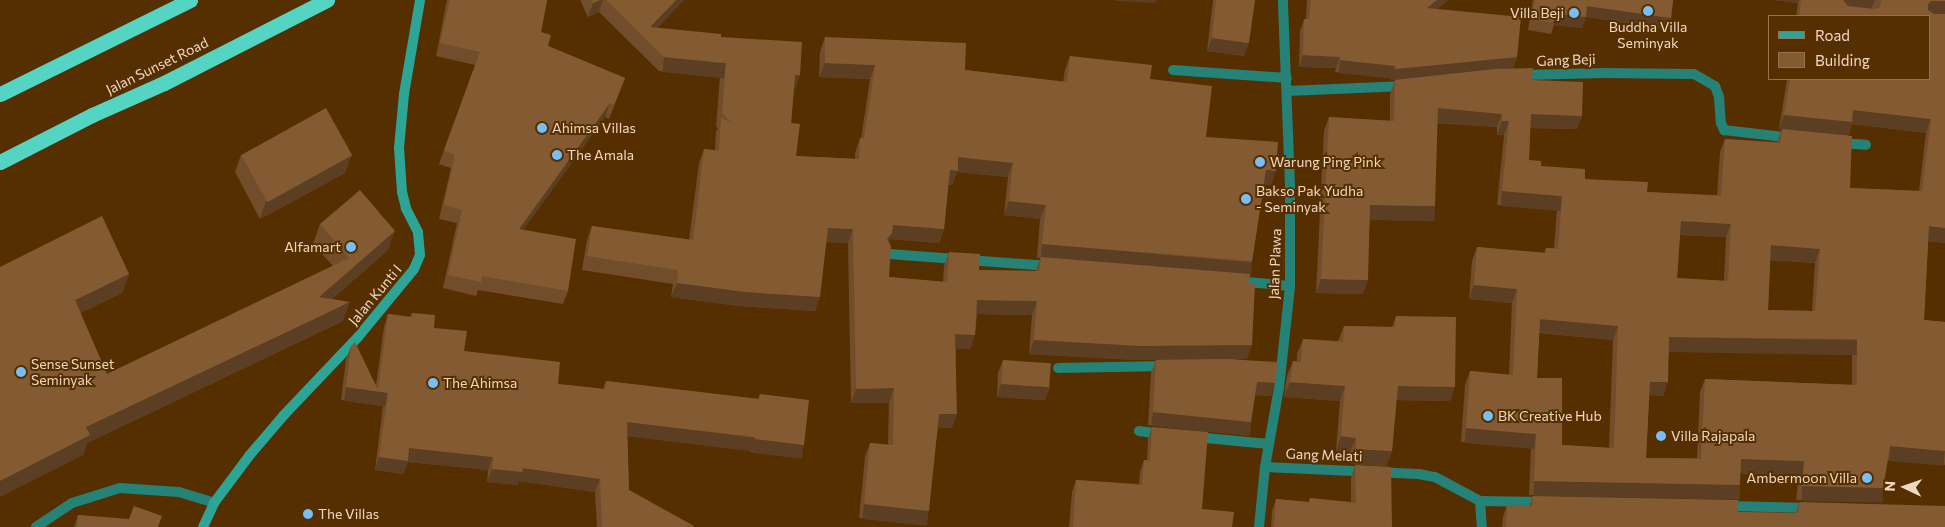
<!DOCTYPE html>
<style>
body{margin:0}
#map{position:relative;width:1945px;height:527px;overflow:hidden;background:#562f01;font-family:Commissioner,sans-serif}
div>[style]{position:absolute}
.street>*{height:10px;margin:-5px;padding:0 5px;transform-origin:5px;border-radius:5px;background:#258276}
.secondary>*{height:10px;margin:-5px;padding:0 5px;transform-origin:5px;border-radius:5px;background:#2da596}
.highway>*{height:15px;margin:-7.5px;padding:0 7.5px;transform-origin:7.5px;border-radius:7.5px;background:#54d5c4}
.wall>*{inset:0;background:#724d2b}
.shaded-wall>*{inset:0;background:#5c3f23;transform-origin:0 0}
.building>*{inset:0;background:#845a32;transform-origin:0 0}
.dots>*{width:14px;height:14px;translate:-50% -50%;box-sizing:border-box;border:2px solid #562f01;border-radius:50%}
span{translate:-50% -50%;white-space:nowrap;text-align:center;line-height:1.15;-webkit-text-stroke:4px #562f01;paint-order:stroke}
.poi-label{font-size:14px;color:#f0d7c2}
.right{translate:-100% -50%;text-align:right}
.left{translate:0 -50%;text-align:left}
.street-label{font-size:14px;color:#f0d7c2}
.legend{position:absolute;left:1768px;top:15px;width:162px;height:65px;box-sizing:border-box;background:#562f01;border:1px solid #94724e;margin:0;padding:6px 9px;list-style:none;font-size:15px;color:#f0d7c2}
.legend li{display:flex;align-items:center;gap:10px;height:25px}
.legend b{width:25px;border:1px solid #94724e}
.north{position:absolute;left:1880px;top:462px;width:50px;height:50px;-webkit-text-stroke:4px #562f01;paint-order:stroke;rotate:273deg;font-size:14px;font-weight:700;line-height:20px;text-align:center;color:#f0d7c2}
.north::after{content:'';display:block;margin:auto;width:18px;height:22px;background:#f0d7c2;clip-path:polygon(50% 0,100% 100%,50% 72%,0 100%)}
</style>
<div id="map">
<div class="street">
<i style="left:1173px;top:70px;width:114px;rotate:4deg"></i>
<i style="left:1520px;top:75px;width:83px;rotate:-1.4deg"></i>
<i style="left:1603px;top:73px;width:91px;rotate:0.6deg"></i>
<i style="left:1694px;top:74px;width:24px;rotate:30deg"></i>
<i style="left:1715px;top:86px;width:12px;rotate:70deg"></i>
<i style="left:1719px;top:97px;width:26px;rotate:86deg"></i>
<i style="left:1721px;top:123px;width:8px;rotate:67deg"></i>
<i style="left:1724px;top:130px;width:69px;rotate:6.6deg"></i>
<i style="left:1287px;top:91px;width:119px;rotate:-2.4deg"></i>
<i style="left:1840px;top:143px;width:26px;rotate:4deg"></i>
<i style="left:889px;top:254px;width:161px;rotate:4.3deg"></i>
<i style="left:1236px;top:281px;width:54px;rotate:5.3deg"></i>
<i style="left:1058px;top:368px;width:110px;rotate:-1deg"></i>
<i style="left:1139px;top:431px;width:24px;rotate:7deg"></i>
<i style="left:1195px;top:437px;width:74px;rotate:5.4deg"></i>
<i style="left:1265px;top:467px;width:154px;rotate:2.6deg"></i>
<i style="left:1419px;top:474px;width:16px;rotate:11deg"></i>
<i style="left:1435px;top:477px;width:51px;rotate:28.1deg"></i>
<i style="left:1480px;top:501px;width:63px;rotate:0.9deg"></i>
<i style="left:1480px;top:501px;width:26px;rotate:86deg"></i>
<i style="left:1725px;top:506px;width:85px;rotate:1.3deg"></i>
<i style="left:36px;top:527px;width:43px;rotate:-33.7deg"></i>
<i style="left:72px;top:503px;width:50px;rotate:-17.4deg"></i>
<i style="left:120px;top:488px;width:59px;rotate:3.9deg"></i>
<i style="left:179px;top:492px;width:37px;rotate:17deg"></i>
<i style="left:1259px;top:527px;width:60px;rotate:-84.3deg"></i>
<i style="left:1265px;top:467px;width:80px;rotate:-80deg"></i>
<i style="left:1279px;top:388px;width:103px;rotate:-83.8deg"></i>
<i style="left:1290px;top:286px;width:100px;rotate:-90deg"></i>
<i style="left:1290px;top:186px;width:186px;rotate:-92.2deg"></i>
</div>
<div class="secondary">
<i style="left:203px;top:527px;width:26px;rotate:-65deg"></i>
<i style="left:214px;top:503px;width:59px;rotate:-53.3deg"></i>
<i style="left:249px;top:456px;width:52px;rotate:-49.6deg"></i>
<i style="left:283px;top:416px;width:109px;rotate:-46.5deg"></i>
<i style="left:358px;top:337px;width:88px;rotate:-50.5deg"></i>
<i style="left:414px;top:269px;width:15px;rotate:-67deg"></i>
<i style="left:420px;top:255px;width:23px;rotate:-95deg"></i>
<i style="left:418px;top:232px;width:27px;rotate:-117deg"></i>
<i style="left:406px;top:208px;width:16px;rotate:-104deg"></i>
<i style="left:402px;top:192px;width:44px;rotate:-93.9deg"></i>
<i style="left:399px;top:148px;width:54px;rotate:-84.7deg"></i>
<i style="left:404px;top:94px;width:95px;rotate:-80.3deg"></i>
</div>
<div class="highway">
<i style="left:0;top:94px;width:212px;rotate:-26.3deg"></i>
<i style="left:0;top:162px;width:103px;rotate:-27.1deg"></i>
<i style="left:92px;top:115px;width:79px;rotate:-24deg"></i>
<i style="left:164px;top:83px;width:183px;rotate:-27deg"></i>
</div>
<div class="wall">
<i style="clip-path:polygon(447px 0,547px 0,541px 32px,548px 46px,625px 78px,609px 119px,605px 117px,523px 230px,568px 291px,563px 304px,478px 290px,476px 296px,443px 288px,457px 223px,439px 219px,451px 168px,439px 164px,475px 65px,436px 56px)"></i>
<i style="clip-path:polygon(evenodd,580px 0,684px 0,657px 28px,721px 37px,800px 75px,794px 89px,791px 123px,796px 156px,855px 159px,855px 153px,860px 138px,861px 139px,870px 79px,819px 77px,820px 52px,825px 37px,965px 70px,1063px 82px,1065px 70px,1070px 56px,1150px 79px,1206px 137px,1271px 185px,1264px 184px,1252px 261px,1247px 274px,1248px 284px,1247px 359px,1236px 359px,1271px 396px,1255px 395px,1251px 422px,1246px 435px,1148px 425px,1151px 373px,1156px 360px,1193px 360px,1136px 360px,1029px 354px,1032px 315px,977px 314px,975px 335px,970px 349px,956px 348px,952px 428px,938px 428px,924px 525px,859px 518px,865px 457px,870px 443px,888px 445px,889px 403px,851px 403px,848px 243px,826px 242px,815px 311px,739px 306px,671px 297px,673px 284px,582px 270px,587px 240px,592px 226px,689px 240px,699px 163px,704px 149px,715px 150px,716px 132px,718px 128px,716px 127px,720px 77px,659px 71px,599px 12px,588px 17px,580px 0,957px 172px,1008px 177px,1004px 215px,1040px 219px,1037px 258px,1040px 258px,1036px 271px,979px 270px,949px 252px,944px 266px,943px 282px,889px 277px,889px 242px,890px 239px,939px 243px,944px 229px,948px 185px,952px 185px,957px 172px)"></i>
<i style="clip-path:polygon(1213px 0,1255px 0,1244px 56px,1207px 51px)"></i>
<i style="clip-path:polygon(evenodd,1307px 0,1448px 0,1437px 9px,1517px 57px,1513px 69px,1532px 80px,1582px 116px,1577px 129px,1530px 128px,1529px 160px,1541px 166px,1585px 179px,1647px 192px,1717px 195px,1720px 152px,1725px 139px,1777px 142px,1782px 129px,1779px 129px,1787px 79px,1929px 79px,1929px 16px,1796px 16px,1798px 3px,1774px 0,1945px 0,1945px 243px,1928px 241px,1924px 320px,1945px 322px,1945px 465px,1888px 460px,1883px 488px,1878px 502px,1796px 500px,1799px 475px,1740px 473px,1735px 499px,1529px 495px,1531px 448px,1461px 442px,1465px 385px,1470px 371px,1509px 375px,1512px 303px,1469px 299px,1472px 261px,1477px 247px,1544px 253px,1546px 248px,1554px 248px,1557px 210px,1497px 205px,1504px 135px,1497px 135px,1497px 127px,1437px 123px,1430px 220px,1370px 219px,1363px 294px,1316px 293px,1324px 131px,1329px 117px,1390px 121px,1390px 94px,1395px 80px,1424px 77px,1391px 80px,1391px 78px,1335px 72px,1336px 68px,1299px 67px,1300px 31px,1304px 19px,1306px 19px,1307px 0,1852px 124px,1926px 133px,1919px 191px,1850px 188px,1848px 136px,1852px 124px,1307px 0,1680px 235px,1726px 237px,1724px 281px,1677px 278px,1680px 235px,1307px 0,1770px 260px,1815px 263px,1812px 311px,1768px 310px,1770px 260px,1307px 0,1539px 333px,1613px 340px,1609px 448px,1562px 445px,1537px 378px,1539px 333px,1307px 0,1669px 351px,1852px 352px,1852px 385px,1705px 379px,1700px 392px,1697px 458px,1646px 458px,1649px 395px,1663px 396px,1669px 351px)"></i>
<i style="clip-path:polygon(1533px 0,1673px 0,1671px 18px,1667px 29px,1586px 17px,1582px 28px,1554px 25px,1551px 34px,1528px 30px)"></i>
<i style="clip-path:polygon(241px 155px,345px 173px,260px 219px,235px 172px)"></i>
<i style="clip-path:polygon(320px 224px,388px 250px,332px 299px,343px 321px,87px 443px,83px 455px,0 267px,129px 274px,122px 293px,80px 313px,107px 374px,333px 266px,313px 244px)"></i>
<i style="clip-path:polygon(412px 313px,434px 328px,464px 351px,558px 384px,603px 389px,606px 381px,758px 399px,760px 394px,804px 445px,799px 458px,750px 452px,750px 450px,627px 436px,629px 490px,694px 527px,597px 527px,595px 492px,519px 481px,517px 485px,487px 482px,488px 470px,408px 462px,403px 474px,375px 470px,383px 406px,341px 400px,346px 359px,351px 346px,376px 385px,384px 327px,388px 314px,410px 317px)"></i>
<i style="clip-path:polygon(1396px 316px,1450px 401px,1396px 400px,1392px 451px,1386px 466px,1351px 464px,1350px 452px,1336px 451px,1340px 401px,1284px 397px,1287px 376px,1293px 361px,1297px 362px,1297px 354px,1303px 339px,1338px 341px,1344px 326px,1392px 327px)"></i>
<i style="clip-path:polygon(1003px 360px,1045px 400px,997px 397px,998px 373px)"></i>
<i style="clip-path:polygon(1152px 427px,1202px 509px,1232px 527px,1069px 527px,1072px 492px,1076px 480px,1139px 484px,1140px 472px,1144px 460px,1147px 460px,1148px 439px)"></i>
<i style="clip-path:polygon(1355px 465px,1392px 527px,1271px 527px,1272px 511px,1276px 499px,1309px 502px,1310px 498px,1351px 502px,1351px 478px)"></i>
<i style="clip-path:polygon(1533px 496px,1738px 512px,1795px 513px,1800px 502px,1945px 527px,1502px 527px,1503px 517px,1507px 505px,1529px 506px)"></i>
<i style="clip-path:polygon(78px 515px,158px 527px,74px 527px)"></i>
</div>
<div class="shaded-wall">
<i style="clip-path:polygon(600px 0,603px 0,599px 12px,588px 17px,593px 3px)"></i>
<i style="clip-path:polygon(676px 0,684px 0,646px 40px,650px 27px)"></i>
<i style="clip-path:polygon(1116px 0,1157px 0,1156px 3px,1115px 1px)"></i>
<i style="clip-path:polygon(1437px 0,1448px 0,1423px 20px,1427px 8px)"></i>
<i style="clip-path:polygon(1774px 0,1799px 0,1798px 3px)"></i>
<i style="clip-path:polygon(1842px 0,1875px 0,1871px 9px,1845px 6px)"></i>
<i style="clip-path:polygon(1931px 1px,1945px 1px,1945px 15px,1926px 15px,1928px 4px)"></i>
<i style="clip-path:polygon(1587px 6px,1671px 18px,1667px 29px,1586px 17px,1582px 28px,1554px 25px,1556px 14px)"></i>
<i style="clip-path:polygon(1212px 38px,1249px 43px,1244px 56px,1207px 51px)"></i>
<i style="clip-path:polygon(1303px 55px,1340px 57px,1336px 68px,1299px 67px)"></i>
<i style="left:664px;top:57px;width:62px;height:15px;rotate:6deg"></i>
<i style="clip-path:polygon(1517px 57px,1513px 69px,1391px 80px,1395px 69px)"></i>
<i style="left:1340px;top:60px;width:55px;height:13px;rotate:6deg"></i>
<i style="clip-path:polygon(825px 63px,875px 65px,870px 79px,819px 77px)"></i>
<i style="clip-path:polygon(795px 75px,800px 75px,795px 89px,790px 89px)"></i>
<i style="clip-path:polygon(610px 103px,605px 117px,514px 243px,519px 229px)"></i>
<i style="clip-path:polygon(1438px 108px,1502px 114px,1497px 127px,1432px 122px)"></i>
<i style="clip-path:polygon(1853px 110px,1931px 119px,1926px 133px,1852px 124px,1847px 136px,1779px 129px,1784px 115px)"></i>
<i style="clip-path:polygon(1531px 114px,1582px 116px,1577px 129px,1526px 128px)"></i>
<i style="clip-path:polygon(1502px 121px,1509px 121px,1504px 135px,1497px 135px)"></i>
<i style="clip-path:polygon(352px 155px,345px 173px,260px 219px,266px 201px)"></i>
<i style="clip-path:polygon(958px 157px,1013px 163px,1008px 177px,957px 172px,952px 185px,945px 184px,950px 170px)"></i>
<i style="clip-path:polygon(1266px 170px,1276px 171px,1271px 185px,1261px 184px)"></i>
<i style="left:1502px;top:191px;width:60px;height:15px;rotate:5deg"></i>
<i style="clip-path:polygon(1009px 201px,1046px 205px,1040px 219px,1004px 215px)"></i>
<i style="left:1370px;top:205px;width:65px;height:15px;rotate:1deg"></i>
<i style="clip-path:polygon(1681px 221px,1731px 224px,1726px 237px,1676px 235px)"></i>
<i style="clip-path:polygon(893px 225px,944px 229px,939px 243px,890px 239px,887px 248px,882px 253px)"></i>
<i style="clip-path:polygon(1929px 226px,1945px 228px,1945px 243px,1924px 240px)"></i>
<i style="clip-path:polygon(828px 228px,853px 229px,848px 243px,822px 242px)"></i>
<i style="clip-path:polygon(395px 231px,388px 250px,312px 316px,319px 297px)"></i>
<i style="left:1042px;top:244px;width:211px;height:15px;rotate:5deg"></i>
<i style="clip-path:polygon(1771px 245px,1820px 249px,1815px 263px,1766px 259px)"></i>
<i style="clip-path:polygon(129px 274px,122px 293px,68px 319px,75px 300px)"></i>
<i style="clip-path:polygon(1321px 279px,1368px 280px,1363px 294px,1316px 293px)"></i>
<i style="clip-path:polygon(677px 283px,820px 297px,815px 311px,739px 306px,671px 297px)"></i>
<i style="clip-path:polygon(1474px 285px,1517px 289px,1512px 303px,1469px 299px)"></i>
<i style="clip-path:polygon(977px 300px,1037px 301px,1032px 315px,972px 314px)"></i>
<i style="clip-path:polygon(350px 302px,343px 321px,87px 443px,83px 455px,0 497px,0 481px,86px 427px)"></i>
<i style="clip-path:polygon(1540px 319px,1618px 326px,1613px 340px,1535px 332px)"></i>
<i style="clip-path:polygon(955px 334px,975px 335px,970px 349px,950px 348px)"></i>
<i style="left:1669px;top:337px;width:188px;height:15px;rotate:1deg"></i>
<i style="clip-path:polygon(1034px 340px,1252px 345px,1247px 359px,1136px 360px,1029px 354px)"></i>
<i style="clip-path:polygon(1257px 382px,1275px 383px,1271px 396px,1252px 395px)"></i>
<i style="clip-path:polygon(1290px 382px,1345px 386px,1340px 401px,1284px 397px)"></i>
<i style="clip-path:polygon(1650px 382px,1668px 382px,1663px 396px,1645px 395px)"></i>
<i style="clip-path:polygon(1001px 384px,1050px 387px,1045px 400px,997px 397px)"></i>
<i style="clip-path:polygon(1398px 386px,1455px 387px,1450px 401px,1392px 400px)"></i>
<i style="left:346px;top:387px;width:42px;height:14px;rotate:8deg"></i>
<i style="clip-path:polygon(894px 388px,889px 403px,851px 403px,856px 389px)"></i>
<i style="left:1153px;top:412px;width:99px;height:14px;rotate:6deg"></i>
<i style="clip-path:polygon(939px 414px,957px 414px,952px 428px,934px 428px)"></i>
<i style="left:627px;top:422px;width:129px;height:14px;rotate:7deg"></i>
<i style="left:1466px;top:428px;width:70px;height:15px;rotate:5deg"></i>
<i style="clip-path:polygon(1341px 436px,1356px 438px,1350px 452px,1336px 451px)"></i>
<i style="left:755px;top:439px;width:49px;height:14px;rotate:7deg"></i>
<i style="left:1890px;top:446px;width:55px;height:15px;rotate:5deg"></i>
<i style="clip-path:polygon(409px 448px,493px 457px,488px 470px,408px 462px,403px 474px,375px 470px,379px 457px)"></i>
<i style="clip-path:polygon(1356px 449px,1392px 451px,1386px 466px,1351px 464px)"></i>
<i style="left:1741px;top:459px;width:63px;height:15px;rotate:2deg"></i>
<i style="clip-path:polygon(523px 468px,600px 479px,595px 492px,519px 481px,517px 485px,487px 482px,492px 469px)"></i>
<i style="left:1534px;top:481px;width:206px;height:15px;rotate:1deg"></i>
<i style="left:1802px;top:486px;width:81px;height:15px;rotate:1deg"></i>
<i style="left:864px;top:504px;width:65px;height:15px;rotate:6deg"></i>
</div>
<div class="building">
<i style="clip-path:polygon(450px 0,547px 0,541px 32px,551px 35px,548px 46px,625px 78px,614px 105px,610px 103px,519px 229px,576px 239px,568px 291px,482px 276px,481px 282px,448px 275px,462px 210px,444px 205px,455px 155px,444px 150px,480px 52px,440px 43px)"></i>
<i style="clip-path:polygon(592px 0,600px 0,593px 3px)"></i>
<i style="clip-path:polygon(606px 0,676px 0,650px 27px,721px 34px,721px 37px,802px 42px,800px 75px,795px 75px,791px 123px,800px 124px,796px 156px,859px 159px,860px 138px,864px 139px,875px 65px,825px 63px,825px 37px,966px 43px,965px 70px,1067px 82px,1070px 56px,1152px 65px,1150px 79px,1212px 86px,1206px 137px,1278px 142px,1276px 171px,1266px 170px,1252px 261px,1042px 244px,1046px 205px,1009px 201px,1013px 163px,958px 157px,958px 171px,950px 170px,944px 229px,893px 225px,892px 233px,887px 239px,891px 246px,889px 277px,947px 282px,949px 252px,980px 254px,979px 270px,1039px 271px,1041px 257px,1250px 274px,1248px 284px,1255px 284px,1252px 345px,1141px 346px,1034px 340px,1037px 301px,977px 300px,975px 335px,955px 334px,957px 414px,939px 414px,929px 511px,864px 504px,870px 443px,893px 445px,894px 388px,856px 389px,853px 229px,828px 228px,820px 297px,745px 292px,677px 283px,678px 270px,587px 256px,592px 226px,693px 240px,704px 149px,719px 151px,721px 118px,732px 123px,722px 113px,726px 63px,664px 57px)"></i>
<i style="clip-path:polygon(1216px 0,1255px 0,1249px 43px,1212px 38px)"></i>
<i style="clip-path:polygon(1311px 0,1437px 0,1427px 8px,1521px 17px,1517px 57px,1395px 69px,1395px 66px,1340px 60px,1340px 57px,1303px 55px,1304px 19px,1309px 19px)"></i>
<i style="clip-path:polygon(1535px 0,1673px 0,1671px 18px,1587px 6px,1586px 17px,1556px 14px,1555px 23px,1532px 19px)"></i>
<i style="clip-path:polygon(evenodd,1801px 0,1843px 0,1848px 6px,1874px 9px,1880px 7px,1881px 0,1945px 0,1945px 1px,1931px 1px,1928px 4px,1928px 10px,1934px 14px,1945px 14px,1945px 228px,1929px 226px,1924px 320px,1945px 322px,1945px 451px,1890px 446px,1883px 488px,1802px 486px,1804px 461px,1741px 459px,1740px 485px,1534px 481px,1536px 434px,1466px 428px,1470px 371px,1513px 375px,1517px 289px,1474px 285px,1477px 247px,1546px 253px,1546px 248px,1558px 249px,1562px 196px,1502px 191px,1509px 121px,1502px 121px,1502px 114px,1438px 108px,1435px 206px,1370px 205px,1368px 280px,1321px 279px,1329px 117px,1394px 121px,1395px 80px,1495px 69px,1533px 68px,1532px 80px,1583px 82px,1582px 116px,1531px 114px,1529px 160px,1541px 161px,1541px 166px,1585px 169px,1585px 179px,1648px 182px,1647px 192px,1721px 196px,1725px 139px,1780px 143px,1782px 129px,1852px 136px,1850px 188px,1922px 191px,1931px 119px,1853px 110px,1852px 122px,1784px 115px,1790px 79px,1929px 79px,1929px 16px,1799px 16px,1801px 0,1681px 221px,1731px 224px,1728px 281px,1677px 278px,1681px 221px,1801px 0,1771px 245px,1820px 249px,1815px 311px,1768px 310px,1771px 245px,1801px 0,1540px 319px,1618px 326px,1614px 448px,1562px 445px,1562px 378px,1537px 378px,1540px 319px,1801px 0,1669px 337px,1857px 339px,1857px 385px,1705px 379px,1701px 459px,1646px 458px,1650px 382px,1668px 382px,1669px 337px)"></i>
<i style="left:326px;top:108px;width:54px;height:97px;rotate:61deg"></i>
<i style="clip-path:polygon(360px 190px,395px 231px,319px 297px,350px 302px,86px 427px,90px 435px,0 481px,0 267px,102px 216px,129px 274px,75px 300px,107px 374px,349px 258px,320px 224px)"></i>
<i style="clip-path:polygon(412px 313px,435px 315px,434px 328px,467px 331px,464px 351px,560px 362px,558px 384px,605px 389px,606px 381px,759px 399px,760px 394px,809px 400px,804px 445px,755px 439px,755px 437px,627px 422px,629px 490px,694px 526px,682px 527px,602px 527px,600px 479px,523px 468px,522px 472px,492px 469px,493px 457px,409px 448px,408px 461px,379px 457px,388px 393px,346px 387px,351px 346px,355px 342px,378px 390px,388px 314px,412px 317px)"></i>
<i style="clip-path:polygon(1396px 316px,1456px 317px,1455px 387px,1398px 386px,1392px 451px,1356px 449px,1356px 438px,1341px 436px,1345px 386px,1290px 382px,1293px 361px,1301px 362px,1303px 339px,1343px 342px,1344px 326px,1395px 327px)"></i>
<i style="clip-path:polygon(1227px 359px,1278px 362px,1275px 383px,1257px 382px,1251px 422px,1153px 412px,1156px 360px)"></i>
<i style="left:1003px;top:360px;width:48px;height:24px;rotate:4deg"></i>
<i style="clip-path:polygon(1152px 427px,1208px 432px,1202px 509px,1234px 512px,1232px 527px,1073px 527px,1076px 480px,1142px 485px,1144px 460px,1150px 461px)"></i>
<i style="clip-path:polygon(1355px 465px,1391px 467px,1392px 527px,1274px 527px,1276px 499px,1309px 502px,1310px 498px,1356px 503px)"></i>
<i style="clip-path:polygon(1533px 496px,1738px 500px,1738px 512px,1798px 513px,1800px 502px,1945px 506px,1945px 527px,1506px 527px,1507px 505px,1532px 506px)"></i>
<i style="clip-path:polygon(134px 506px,162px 516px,158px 527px,77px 527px,78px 515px,129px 519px)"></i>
</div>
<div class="dots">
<i style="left:1648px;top:11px;background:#77bff7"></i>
<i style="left:1574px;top:13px;background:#77bff7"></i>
<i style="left:542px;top:128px;background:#77bff7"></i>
<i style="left:557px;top:155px;background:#77bff7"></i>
<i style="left:1260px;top:162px;background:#77bff7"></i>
<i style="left:1246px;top:199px;background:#77bff7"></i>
<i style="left:351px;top:247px;background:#77bff7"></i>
<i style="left:21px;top:372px;background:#77bff7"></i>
<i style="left:433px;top:383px;background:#77bff7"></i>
<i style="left:1488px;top:416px;background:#77bff7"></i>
<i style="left:1661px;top:436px;background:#77bff7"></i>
<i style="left:1867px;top:478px;background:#77bff7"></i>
<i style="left:308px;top:514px;background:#77bff7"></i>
</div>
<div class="poi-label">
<span class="right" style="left:1564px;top:13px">Villa Beji</span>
<span style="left:1648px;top:35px">Buddha Villa<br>Seminyak</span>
<span class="left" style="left:552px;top:128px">Ahimsa Villas</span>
<span class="left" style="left:567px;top:155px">The Amala</span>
<span class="left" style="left:1270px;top:162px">Warung Ping Pink</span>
<span class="left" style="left:1256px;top:199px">Bakso Pak Yudha<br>- Seminyak</span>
<span class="right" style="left:341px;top:247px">Alfamart</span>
<span class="left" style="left:31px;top:372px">Sense Sunset<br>Seminyak</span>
<span class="left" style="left:443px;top:383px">The Ahimsa</span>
<span class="left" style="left:1498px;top:416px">BK Creative Hub</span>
<span class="left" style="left:1671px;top:436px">Villa Rajapala</span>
<span class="right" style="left:1857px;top:478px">Ambermoon Villa</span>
<span class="left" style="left:318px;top:514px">The Villas</span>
</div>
<div class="street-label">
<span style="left:1566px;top:60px;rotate:-2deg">Gang Beji</span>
<span style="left:157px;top:66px;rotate:-26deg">Jalan Sunset Road</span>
<span style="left:1275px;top:264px;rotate:-88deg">Jalan Plawa</span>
<span style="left:375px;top:295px;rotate:-50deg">Jalan Kunti I</span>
<span style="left:1324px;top:455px;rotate:2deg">Gang Melati</span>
</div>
<ul class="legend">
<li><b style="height:6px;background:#2da596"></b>Road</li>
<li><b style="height:14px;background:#845a32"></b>Building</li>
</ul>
<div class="north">N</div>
</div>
